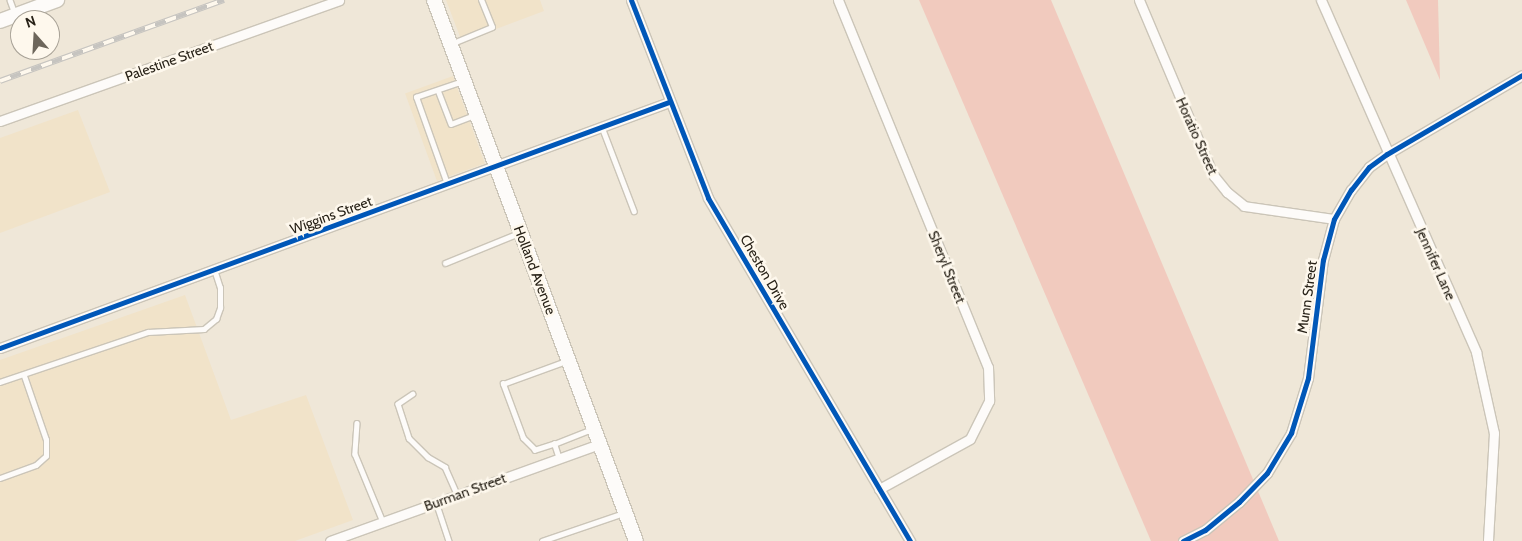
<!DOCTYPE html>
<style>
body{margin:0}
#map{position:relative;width:1522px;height:541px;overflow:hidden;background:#efe7d8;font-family:Cabin,sans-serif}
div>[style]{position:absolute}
.built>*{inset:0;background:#f1e3c9;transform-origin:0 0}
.green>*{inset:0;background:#f1cabe}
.roads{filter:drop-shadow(1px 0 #cbc5b8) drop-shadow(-1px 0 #cbc5b8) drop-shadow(0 1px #cbc5b8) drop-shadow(0 -1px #cbc5b8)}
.service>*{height:4.5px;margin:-2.25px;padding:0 2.25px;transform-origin:2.25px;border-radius:2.25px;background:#fdfbf9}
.minor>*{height:9px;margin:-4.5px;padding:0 4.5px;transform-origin:4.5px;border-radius:4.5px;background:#fdfbf9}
.secondary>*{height:14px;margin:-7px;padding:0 7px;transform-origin:7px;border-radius:7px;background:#fdfbf9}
.rail>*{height:5.5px;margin-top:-2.75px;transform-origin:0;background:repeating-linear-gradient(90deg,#fef8ed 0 11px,#c6c4c0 0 22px);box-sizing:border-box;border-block:1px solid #c6c4c0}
.cycleway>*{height:5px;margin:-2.5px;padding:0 2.5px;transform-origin:2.5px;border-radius:2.5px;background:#0057b8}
span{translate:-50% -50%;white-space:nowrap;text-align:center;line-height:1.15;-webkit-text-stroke:5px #fef8ed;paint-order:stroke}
.street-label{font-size:14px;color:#272117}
.north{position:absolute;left:10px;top:10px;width:50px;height:50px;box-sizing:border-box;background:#fef8ed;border:1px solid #a8a297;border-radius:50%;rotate:341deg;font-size:14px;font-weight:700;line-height:20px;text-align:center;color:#272117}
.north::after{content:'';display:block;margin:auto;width:18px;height:22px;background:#6d665b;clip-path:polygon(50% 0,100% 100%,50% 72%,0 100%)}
</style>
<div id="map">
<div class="built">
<i style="clip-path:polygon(446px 0,540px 0,544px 11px,462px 42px)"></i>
<i style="left:453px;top:76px;width:93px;height:51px;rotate:70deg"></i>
<i style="clip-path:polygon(78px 110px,110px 192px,0 233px,0 138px)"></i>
<i style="clip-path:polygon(185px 295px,231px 420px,306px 395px,353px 520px,295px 541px,0 541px,0 360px)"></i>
</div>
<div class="green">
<i style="clip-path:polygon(919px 0,1051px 0,1279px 541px,1151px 541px)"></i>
<i style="clip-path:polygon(1406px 0,1438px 0,1440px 80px)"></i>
</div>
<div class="roads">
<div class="service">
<i style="left:10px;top:0;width:15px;rotate:70deg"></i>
<i style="left:453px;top:43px;width:42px;rotate:-22.3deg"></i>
<i style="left:492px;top:27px;width:29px;rotate:-112deg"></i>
<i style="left:438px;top:90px;width:36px;rotate:69deg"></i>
<i style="left:451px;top:124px;width:25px;rotate:-21deg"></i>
<i style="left:602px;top:127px;width:90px;rotate:69.1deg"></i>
<i style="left:447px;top:184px;width:92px;rotate:-109.6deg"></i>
<i style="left:416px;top:97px;width:50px;rotate:-18.8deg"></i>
<i style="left:445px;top:263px;width:80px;rotate:-22.1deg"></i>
<i style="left:0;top:382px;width:156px;rotate:-18.7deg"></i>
<i style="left:148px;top:332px;width:56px;rotate:-3.1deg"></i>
<i style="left:204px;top:329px;width:16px;rotate:-40deg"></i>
<i style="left:216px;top:319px;width:12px;rotate:-70deg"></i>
<i style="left:220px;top:308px;width:20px;rotate:-90deg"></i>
<i style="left:220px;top:288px;width:19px;rotate:-108deg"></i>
<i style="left:413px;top:394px;width:18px;rotate:146deg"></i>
<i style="left:398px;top:404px;width:36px;rotate:72deg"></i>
<i style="left:409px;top:438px;width:27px;rotate:45deg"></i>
<i style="left:428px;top:457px;width:20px;rotate:30deg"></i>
<i style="left:445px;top:467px;width:30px;rotate:66deg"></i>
<i style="left:357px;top:423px;width:31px;rotate:94deg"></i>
<i style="left:355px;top:454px;width:74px;rotate:67.6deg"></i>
<i style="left:554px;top:444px;width:41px;rotate:-21.5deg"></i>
<i style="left:559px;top:459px;width:16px;rotate:-108deg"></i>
<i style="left:554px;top:444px;width:20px;rotate:162deg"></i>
<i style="left:535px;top:450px;width:17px;rotate:-135deg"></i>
<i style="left:523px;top:438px;width:58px;rotate:-110.3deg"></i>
<i style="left:503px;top:384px;width:67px;rotate:-20.1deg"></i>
<i style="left:0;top:478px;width:38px;rotate:-20deg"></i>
<i style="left:36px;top:465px;width:13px;rotate:-42deg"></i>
<i style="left:46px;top:456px;width:16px;rotate:-90deg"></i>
<i style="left:46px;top:440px;width:68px;rotate:-109deg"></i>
<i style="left:436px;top:502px;width:41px;rotate:71.6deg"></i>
<i style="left:542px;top:541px;width:87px;rotate:-18.9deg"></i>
</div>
<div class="minor">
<i style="left:631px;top:0;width:212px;rotate:68.7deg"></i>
<i style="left:708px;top:198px;width:398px;rotate:59.5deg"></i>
<i style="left:838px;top:0;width:396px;rotate:67.8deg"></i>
<i style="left:988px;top:367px;width:34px;rotate:88deg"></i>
<i style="left:989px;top:401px;width:42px;rotate:116.6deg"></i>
<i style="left:970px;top:439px;width:104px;rotate:151.2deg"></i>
<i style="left:1139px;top:0;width:167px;rotate:67.1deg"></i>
<i style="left:1204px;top:154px;width:24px;rotate:66deg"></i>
<i style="left:1214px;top:176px;width:21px;rotate:51deg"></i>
<i style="left:1227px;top:192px;width:22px;rotate:39deg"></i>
<i style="left:1244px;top:206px;width:91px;rotate:8.2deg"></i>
<i style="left:1321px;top:0;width:385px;rotate:66.2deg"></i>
<i style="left:1476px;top:352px;width:83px;rotate:77.5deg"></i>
<i style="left:1494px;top:433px;width:108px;rotate:93.2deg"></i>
<i style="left:0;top:121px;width:360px;rotate:-19.6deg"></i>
<i style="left:0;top:348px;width:713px;rotate:-20.19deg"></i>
<i style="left:330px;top:541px;width:287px;rotate:-19.8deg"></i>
<i style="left:1183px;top:541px;width:25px;rotate:-27deg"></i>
<i style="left:1205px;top:530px;width:44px;rotate:-39.5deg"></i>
<i style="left:1239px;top:502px;width:40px;rotate:-46deg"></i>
<i style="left:1267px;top:473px;width:47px;rotate:-59deg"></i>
<i style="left:1291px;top:433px;width:58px;rotate:-72.8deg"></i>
<i style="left:1308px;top:378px;width:119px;rotate:-82.8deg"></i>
<i style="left:1323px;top:260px;width:42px;rotate:-75deg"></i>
<i style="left:1334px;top:219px;width:34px;rotate:-60deg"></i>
<i style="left:1351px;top:190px;width:29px;rotate:-52deg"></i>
<i style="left:1369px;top:167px;width:22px;rotate:-36deg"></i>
<i style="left:1387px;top:154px;width:156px;rotate:-30.3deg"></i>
</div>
<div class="secondary">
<i style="left:434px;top:0;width:577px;rotate:69.53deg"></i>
<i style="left:0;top:21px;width:61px;rotate:-20.2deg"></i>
</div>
</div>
<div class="rail">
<i style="left:0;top:81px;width:238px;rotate:-19.9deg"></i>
</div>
<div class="cycleway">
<i style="left:631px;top:0;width:212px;rotate:68.7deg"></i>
<i style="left:708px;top:198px;width:398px;rotate:59.5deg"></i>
<i style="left:0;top:348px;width:713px;rotate:-20.19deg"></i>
<i style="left:1183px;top:541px;width:25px;rotate:-27deg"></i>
<i style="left:1205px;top:530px;width:44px;rotate:-39.5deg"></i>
<i style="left:1239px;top:502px;width:40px;rotate:-46deg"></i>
<i style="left:1267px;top:473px;width:47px;rotate:-59deg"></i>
<i style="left:1291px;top:433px;width:58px;rotate:-72.8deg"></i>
<i style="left:1308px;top:378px;width:119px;rotate:-82.8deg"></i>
<i style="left:1323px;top:260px;width:42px;rotate:-75deg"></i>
<i style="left:1334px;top:219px;width:34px;rotate:-60deg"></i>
<i style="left:1351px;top:190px;width:29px;rotate:-52deg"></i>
<i style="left:1369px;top:167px;width:22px;rotate:-36deg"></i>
<i style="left:1387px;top:154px;width:156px;rotate:-30.3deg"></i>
</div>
<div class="street-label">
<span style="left:169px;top:61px;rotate:-20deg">Palestine Street</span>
<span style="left:1197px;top:136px;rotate:66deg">Horatio Street</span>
<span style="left:331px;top:215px;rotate:-20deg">Wiggins Street</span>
<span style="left:1436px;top:264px;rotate:66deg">Jennifer Lane</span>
<span style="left:947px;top:267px;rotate:68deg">Sheryl Street</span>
<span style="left:535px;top:270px;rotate:69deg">Holland Avenue</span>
<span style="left:765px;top:272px;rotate:60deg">Cheston Drive</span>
<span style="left:1307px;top:297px;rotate:-82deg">Munn Street</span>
<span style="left:465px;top:492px;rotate:-20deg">Burman Street</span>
</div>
<div class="north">N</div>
</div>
